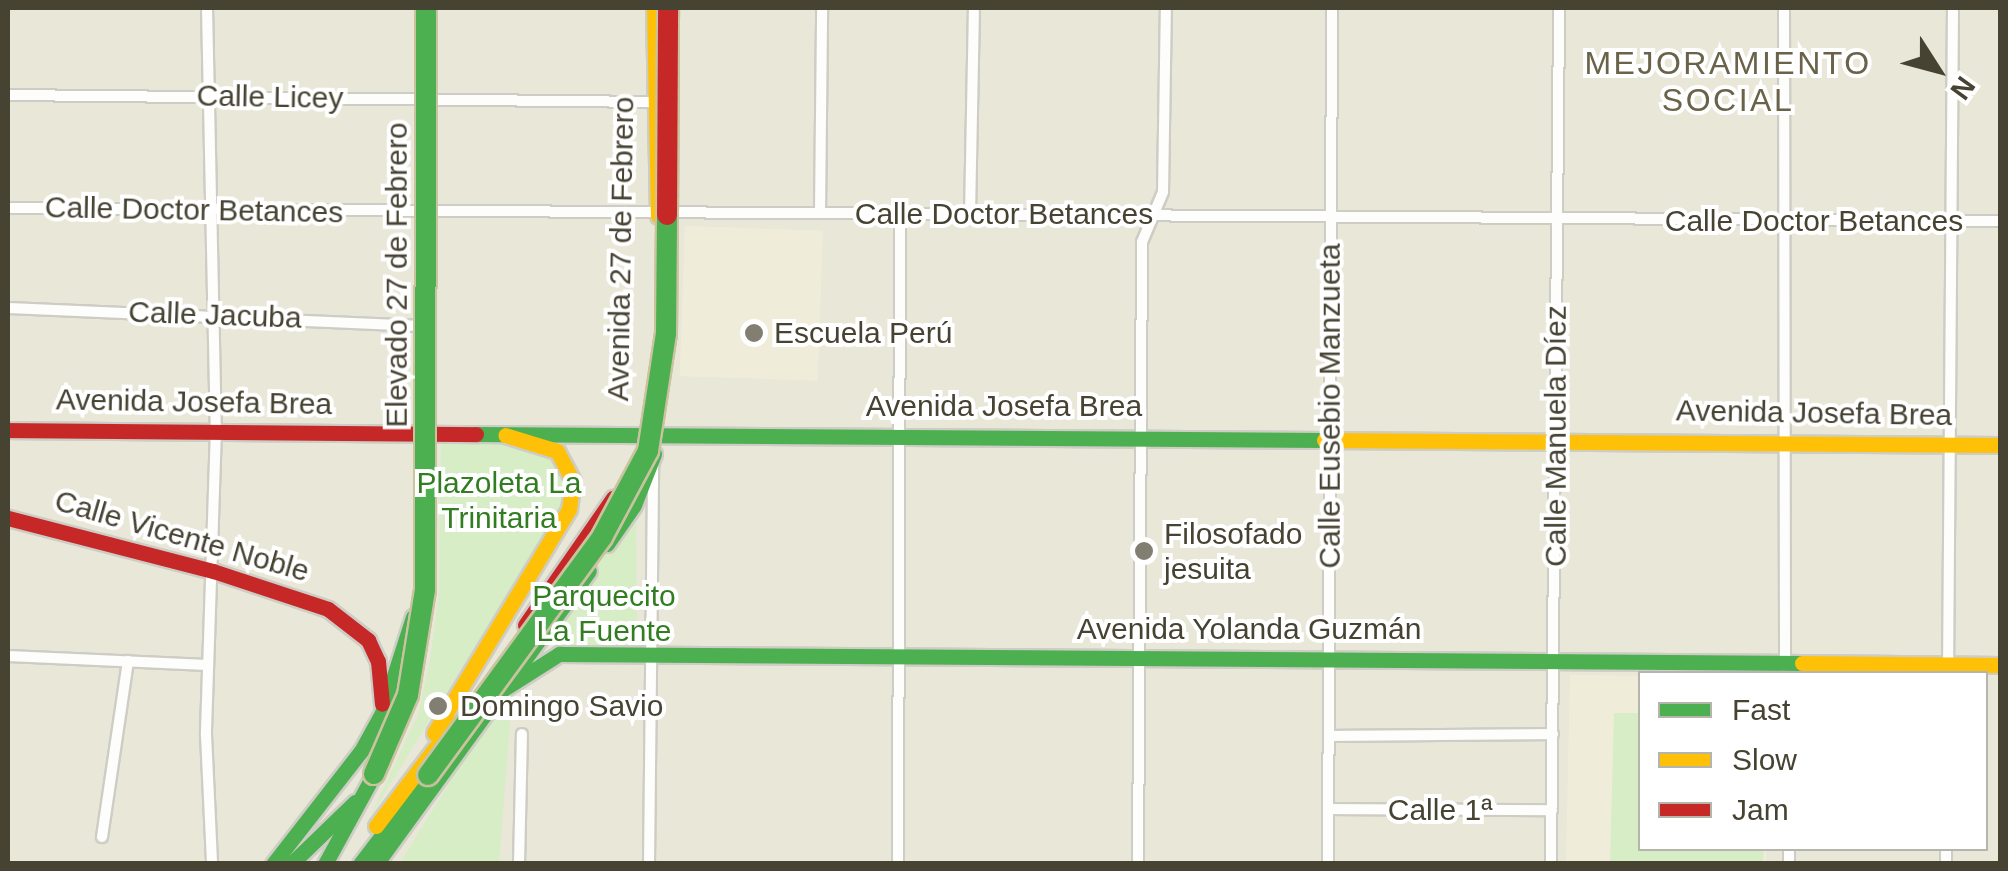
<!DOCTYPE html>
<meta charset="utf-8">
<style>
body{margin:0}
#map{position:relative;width:2008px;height:871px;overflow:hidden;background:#f0efe8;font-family:Helvetica,sans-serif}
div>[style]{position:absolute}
.residential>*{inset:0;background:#e9e7d8}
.education>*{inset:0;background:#efedd9;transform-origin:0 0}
.green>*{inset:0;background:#d6edc5}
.roads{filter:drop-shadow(2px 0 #cecdc5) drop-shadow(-2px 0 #cecdc5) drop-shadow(0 2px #cecdc5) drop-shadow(0 -2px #cecdc5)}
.street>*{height:10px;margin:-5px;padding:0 5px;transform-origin:5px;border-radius:5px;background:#fdfdfc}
.fast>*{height:15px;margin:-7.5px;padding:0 7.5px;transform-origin:7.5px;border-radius:7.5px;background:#4caf50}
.slow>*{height:15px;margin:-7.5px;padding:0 7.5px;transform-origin:7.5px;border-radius:7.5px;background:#ffc107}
.jam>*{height:15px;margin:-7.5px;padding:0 7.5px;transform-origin:7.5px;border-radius:7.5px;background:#c62828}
.bridges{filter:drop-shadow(2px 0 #cac3a0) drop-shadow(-2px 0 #cac3a0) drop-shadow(0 2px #cac3a0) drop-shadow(0 -2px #cac3a0)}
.fast-bridge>*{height:20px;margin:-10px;padding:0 10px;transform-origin:10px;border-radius:10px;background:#4caf50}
.jam-bridge>*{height:20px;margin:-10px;padding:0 10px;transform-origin:10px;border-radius:10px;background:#c62828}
.dots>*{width:28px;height:28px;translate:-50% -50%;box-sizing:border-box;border:5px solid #fff;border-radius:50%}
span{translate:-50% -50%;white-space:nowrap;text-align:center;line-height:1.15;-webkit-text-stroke:8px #fff;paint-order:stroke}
.street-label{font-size:30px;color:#464333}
.poi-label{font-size:30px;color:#464333}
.left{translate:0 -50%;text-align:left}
.park-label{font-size:30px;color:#327d21}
.neighbourhood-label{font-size:32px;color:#6a6349;letter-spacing:2.5px}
.frame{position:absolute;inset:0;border:10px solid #464333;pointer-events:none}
.legend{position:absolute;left:1638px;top:671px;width:350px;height:180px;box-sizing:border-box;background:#fff;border:2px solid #b5b4ad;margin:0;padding:12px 18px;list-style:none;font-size:30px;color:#464333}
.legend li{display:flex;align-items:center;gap:20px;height:50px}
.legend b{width:50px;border:2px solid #b5b4ad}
.north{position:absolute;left:1888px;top:20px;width:100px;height:100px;-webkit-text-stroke:8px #fff;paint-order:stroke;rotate:126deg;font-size:28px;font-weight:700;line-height:40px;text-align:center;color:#464333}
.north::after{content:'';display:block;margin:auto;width:35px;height:45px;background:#464333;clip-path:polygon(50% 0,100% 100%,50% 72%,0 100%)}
</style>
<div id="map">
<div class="residential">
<i style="clip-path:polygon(evenodd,8px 8px,2000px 8px,2000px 863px,8px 863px,8px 8px,1640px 674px,1986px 674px,1986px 848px,1640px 848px,1640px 674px)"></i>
</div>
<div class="education">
<i style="left:685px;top:226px;width:138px;height:150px;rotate:2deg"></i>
<i style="clip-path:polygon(1570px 675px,1640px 676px,1640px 848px,1766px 849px,1766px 863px,1566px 864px)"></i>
</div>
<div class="green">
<i style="clip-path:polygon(508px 440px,552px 456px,565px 481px,562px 505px,370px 817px,418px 715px,430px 661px,439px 594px,441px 443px)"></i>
<i style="clip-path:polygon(636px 508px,637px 646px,558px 645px,550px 640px,555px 631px)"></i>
<i style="clip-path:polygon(512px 697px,499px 863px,400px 863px,472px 746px)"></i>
<i style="clip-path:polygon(1614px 713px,1640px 713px,1640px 848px,1764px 849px,1763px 863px,1610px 863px)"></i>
</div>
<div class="roads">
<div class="street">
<i style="left:207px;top:8px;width:421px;rotate:88.8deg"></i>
<i style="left:216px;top:429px;width:306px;rotate:91.9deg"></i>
<i style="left:206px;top:735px;width:128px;rotate:87.3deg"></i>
<i style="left:1784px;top:8px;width:666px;rotate:89.91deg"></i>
<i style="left:8px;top:95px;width:644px;rotate:0.62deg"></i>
<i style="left:8px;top:208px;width:1992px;rotate:0.37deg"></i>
<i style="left:820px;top:212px;width:204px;rotate:-89.4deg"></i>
<i style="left:970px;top:215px;width:207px;rotate:-88.9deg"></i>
<i style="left:8px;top:308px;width:414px;rotate:2.5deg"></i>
<i style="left:8px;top:656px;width:200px;rotate:2.6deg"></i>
<i style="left:1948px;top:674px;width:666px;rotate:-89.57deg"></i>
<i style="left:1330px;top:736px;width:223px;rotate:-0.5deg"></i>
<i style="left:1328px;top:809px;width:224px;rotate:0.3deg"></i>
<i style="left:102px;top:837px;width:178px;rotate:-81.6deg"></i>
<i style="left:1789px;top:848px;width:16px;rotate:90deg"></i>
<i style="left:519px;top:864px;width:130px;rotate:-88.7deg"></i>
<i style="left:649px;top:864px;width:399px;rotate:-89.4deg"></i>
<i style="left:898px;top:864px;width:649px;rotate:-89.82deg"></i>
<i style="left:1138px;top:864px;width:622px;rotate:-89.63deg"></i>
<i style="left:1142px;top:242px;width:54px;rotate:-67.2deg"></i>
<i style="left:1163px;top:192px;width:184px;rotate:-89.1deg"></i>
<i style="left:1328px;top:864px;width:856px;rotate:-89.73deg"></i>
<i style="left:1551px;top:864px;width:856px;rotate:-89.46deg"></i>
<i style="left:1946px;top:864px;width:16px;rotate:-90deg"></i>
</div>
<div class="fast">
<i style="left:476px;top:434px;width:848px;rotate:0.41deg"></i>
<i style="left:607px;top:544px;width:47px;rotate:-55.3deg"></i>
<i style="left:634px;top:505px;width:55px;rotate:-68.6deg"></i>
<i style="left:507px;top:687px;width:62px;rotate:-32.4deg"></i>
<i style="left:559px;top:654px;width:1243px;rotate:0.41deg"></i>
<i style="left:273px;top:864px;width:143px;rotate:-52.1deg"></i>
<i style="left:361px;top:751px;width:43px;rotate:-61.1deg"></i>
<i style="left:382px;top:713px;width:101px;rotate:-72.1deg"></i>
<i style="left:291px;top:864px;width:89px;rotate:-44.1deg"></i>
<i style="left:325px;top:864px;width:102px;rotate:-61.4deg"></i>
<i style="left:360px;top:864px;width:112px;rotate:-52.6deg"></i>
<i style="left:376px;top:864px;width:362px;rotate:-54deg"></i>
</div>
<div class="slow">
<i style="left:654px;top:8px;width:208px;rotate:88.9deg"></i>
<i style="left:1324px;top:440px;width:676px;rotate:0.42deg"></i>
<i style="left:1802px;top:663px;width:198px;rotate:0.6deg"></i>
<i style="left:434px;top:733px;width:262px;rotate:-58.9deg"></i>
<i style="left:569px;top:509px;width:28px;rotate:-82deg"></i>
<i style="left:573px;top:481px;width:34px;rotate:-118deg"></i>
<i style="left:557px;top:451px;width:54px;rotate:-162.9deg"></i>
<i style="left:376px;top:826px;width:129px;rotate:-52.9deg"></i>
</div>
<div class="jam">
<i style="left:8px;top:430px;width:468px;rotate:0.5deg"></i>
<i style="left:8px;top:518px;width:212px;rotate:14.5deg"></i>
<i style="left:213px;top:571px;width:121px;rotate:18.3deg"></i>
<i style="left:328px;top:609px;width:51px;rotate:37.8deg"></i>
<i style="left:368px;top:640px;width:23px;rotate:65deg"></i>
<i style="left:378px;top:661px;width:43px;rotate:84.7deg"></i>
<i style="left:525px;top:625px;width:155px;rotate:-55.3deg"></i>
</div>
</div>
<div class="bridges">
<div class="fast-bridge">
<i style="left:374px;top:774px;width:86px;rotate:-66.7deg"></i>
<i style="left:408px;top:695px;width:106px;rotate:-80.8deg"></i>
<i style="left:425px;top:590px;width:582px;rotate:-89.9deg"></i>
<i style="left:428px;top:775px;width:295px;rotate:-53.8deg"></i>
<i style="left:602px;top:537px;width:98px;rotate:-61.9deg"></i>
<i style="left:648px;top:451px;width:119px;rotate:-81.3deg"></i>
<i style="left:666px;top:333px;width:118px;rotate:-89.5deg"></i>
</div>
<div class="jam-bridge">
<i style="left:667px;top:215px;width:207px;rotate:-89.7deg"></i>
</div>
</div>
<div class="dots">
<i style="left:754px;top:333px;background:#827f72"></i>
<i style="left:1144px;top:551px;background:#827f72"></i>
<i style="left:438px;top:706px;background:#827f72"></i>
</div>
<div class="street-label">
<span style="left:270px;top:97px;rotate:1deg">Calle Licey</span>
<span style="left:194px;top:210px;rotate:1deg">Calle Doctor Betances</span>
<span style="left:1004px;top:214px">Calle Doctor Betances</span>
<span style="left:1814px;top:221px">Calle Doctor Betances</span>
<span style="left:621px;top:249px;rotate:-89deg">Avenida 27 de Febrero</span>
<span style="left:397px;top:275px;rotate:-90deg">Elevado 27 de Febrero</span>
<span style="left:215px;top:315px;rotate:2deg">Calle Jacuba</span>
<span style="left:194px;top:402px;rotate:1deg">Avenida Josefa Brea</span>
<span style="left:1004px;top:406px">Avenida Josefa Brea</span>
<span style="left:1330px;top:406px;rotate:-90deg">Calle Eusebio Manzueta</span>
<span style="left:1814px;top:413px;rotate:1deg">Avenida Josefa Brea</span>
<span style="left:1556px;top:436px;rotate:-90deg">Calle Manuela Díez</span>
<span style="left:182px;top:536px;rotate:16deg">Calle Vicente Noble</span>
<span style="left:1249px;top:629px">Avenida Yolanda Guzmán</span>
<span style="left:1440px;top:810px">Calle 1ª</span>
</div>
<div class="poi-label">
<span class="left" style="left:774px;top:333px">Escuela Perú</span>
<span class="left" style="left:1164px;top:551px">Filosofado<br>jesuita</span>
<span class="left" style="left:460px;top:706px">Domingo Savio</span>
</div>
<div class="park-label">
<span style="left:499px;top:500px">Plazoleta La<br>Trinitaria</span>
<span style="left:604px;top:613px">Parquecito<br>La Fuente</span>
</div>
<div class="neighbourhood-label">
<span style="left:1728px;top:82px">MEJORAMIENTO<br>SOCIAL</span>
</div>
<div class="frame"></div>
<ul class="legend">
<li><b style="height:12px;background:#4caf50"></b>Fast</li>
<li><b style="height:12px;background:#ffc107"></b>Slow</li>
<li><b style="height:12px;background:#c62828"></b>Jam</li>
</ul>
<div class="north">N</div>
</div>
